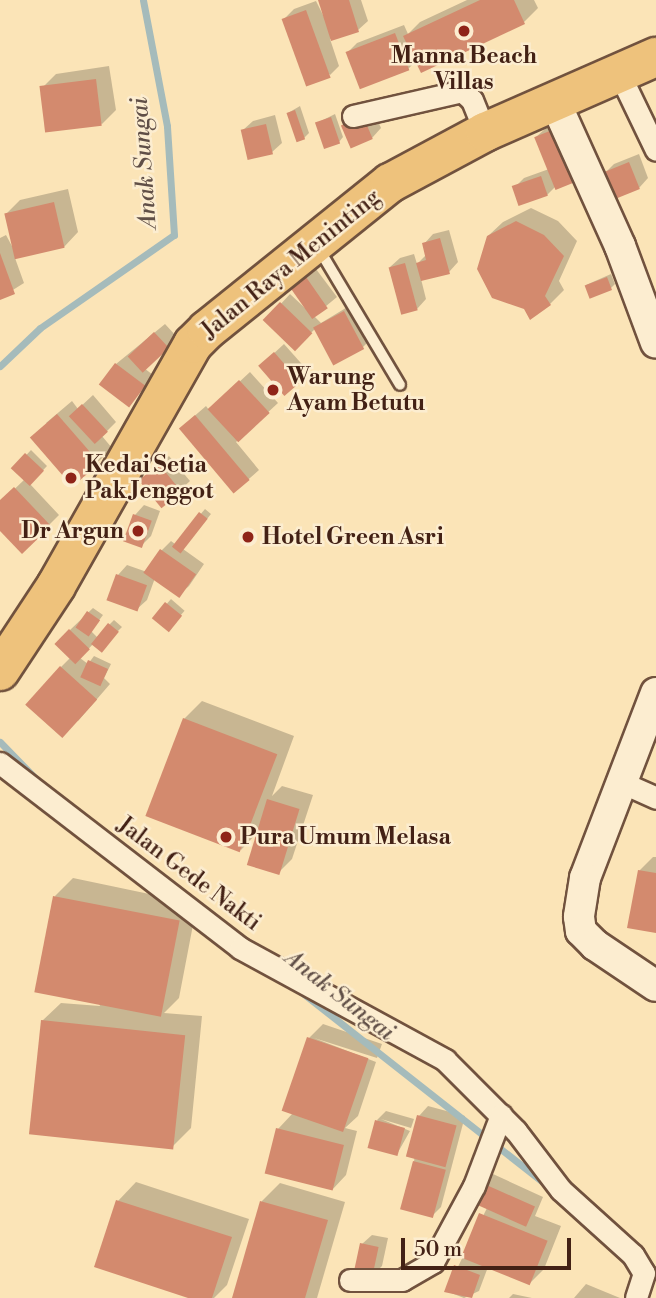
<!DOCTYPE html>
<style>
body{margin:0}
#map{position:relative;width:656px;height:1298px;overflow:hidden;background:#fbe4b7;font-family:"Libre Bodoni",serif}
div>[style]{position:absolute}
.shadow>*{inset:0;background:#0003;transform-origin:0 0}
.stream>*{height:7px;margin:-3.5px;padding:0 3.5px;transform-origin:3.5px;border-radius:3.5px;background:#a5bbbb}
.building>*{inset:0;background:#d38a6e;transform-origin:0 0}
.roads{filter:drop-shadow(2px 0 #71523e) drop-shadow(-2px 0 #71523e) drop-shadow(0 2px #71523e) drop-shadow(0 -2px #71523e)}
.lane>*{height:10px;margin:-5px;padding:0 5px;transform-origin:5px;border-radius:5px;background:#fcedd0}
.street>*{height:21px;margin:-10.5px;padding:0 10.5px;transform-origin:10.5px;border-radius:10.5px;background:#fcedd0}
.secondary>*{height:30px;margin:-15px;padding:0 15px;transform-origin:15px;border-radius:15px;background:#fcedd0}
.highway>*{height:38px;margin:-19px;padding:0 19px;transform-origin:19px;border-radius:19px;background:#eec27c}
.dots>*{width:19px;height:19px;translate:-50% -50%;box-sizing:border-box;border:4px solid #fcedd0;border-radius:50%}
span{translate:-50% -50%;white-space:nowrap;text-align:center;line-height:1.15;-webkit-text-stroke:5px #fcedd0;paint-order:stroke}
.poi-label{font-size:23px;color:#432115;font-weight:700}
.left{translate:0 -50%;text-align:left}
.right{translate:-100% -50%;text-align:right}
.street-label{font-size:23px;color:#432115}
.water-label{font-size:24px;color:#604f47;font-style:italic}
.scale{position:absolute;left:401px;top:1238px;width:170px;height:32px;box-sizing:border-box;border:4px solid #432115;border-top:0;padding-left:9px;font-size:21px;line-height:24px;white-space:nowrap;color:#432115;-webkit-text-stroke:5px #fcedd0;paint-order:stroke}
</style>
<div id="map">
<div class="shadow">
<i style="clip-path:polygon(320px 0,361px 0,368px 21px,358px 30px,330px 39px,339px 66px,330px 75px,284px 19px,294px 9px,316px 1px,328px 25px)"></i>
<i style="clip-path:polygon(467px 0,534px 0,538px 8px,524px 22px,417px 60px,408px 69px,348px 52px,357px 43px,404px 25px,408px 34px,420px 22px)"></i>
<i style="clip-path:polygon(109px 66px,116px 110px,102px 124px,42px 88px,56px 74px)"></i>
<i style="clip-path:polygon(300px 106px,309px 133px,304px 138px,288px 113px)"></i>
<i style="clip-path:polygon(372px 108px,381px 128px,372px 138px,343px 126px)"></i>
<i style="clip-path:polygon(335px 114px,343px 137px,339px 142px,317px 123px)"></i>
<i style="clip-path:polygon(275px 115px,282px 143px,272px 152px,243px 130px,253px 121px)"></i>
<i style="clip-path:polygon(572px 118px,556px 186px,547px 195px,515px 187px,524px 178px,549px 169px,536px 137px,546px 128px)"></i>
<i style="clip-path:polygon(639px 154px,648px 178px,639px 188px,605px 173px,614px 164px)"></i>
<i style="clip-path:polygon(68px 189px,78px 232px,64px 247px,15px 258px,24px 283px,0 298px,0 238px,6px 235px,13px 248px,6px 214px,20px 200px)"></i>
<i style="clip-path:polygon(531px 208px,558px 221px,577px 241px,559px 281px,564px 290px,550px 304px,488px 236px,503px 222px)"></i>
<i style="clip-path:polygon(449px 230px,458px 262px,449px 272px,421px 279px,426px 299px,417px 309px,390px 267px,400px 258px,414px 254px,417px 264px,427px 254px,424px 244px,433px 234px)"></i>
<i style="clip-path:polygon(316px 269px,337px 297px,314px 316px,321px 323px,354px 303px,372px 338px,363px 347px,315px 329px,295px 348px,266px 320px,290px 294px,306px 309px,293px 288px)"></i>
<i style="clip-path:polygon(611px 274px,615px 284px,611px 288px,586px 285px)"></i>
<i style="clip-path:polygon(165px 324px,177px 337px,144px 368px,153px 375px,129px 405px,116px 364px)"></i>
<i style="clip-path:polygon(284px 344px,308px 371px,298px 381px,271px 356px)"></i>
<i style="clip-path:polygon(250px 372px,278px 403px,236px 442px,259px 470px,235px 491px,191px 419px,206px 406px,209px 410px)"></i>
<i style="clip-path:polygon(93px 395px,116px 422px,102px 436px,112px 448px,98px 462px,46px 423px,72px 401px,78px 409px)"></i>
<i style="clip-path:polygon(31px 450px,47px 466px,30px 484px,59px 515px,22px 552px,0 529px,0 503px,25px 479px,14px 468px)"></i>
<i style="clip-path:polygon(169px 456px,190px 481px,163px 506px,151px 472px)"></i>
<i style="clip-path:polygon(144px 505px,160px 511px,151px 536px,141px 546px,126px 540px,135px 515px)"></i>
<i style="clip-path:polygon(205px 509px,211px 514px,183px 549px,204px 564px,189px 586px,179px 595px,155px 578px,147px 600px,137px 609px,118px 575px,127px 565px,147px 572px,161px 551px,171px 541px,175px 544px)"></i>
<i style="left:171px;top:599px;width:18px;height:25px;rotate:41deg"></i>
<i style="clip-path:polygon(93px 608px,103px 615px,91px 631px,97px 637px,114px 620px,122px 627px,100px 649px,94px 643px,80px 658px,88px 664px,94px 656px,111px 664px,104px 678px,110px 684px,78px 721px,61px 667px,72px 656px,70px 630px)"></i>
<i style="clip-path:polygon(202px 701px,294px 736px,272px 796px,282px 786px,313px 795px,292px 859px,278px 873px,258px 832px,241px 850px,184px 719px)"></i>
<i style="clip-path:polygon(653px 857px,656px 857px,656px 932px,639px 871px)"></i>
<i style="clip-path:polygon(73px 878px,197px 904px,179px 998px,164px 1013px,202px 1016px,191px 1128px,173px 1146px,42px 1021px,61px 1003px,100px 1006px,55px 896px)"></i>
<i style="clip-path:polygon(323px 1024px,382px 1044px,377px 1058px,314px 1038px,376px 1062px,358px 1116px,345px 1128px,357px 1131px,346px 1175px,332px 1190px,278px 1129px,293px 1113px,309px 1038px)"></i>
<i style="clip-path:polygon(428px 1106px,465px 1116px,441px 1207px,432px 1216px,414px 1162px,419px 1116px)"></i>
<i style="clip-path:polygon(386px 1111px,414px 1119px,411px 1128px,381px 1119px,410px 1131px,397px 1154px,377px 1120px)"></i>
<i style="clip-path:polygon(493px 1174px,543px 1197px,535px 1216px,561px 1226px,544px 1269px,530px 1283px,488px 1267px,479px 1291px,464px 1298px,446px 1291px,487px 1208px,483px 1184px)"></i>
<i style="clip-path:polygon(136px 1182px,249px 1219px,227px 1285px,214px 1298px,194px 1298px,118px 1201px)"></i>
<i style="clip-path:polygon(280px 1183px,345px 1202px,317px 1298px,234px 1298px,262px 1201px)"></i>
<i style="clip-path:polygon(372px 1235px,388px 1238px,382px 1266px,372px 1276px,362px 1244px)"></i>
<i style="clip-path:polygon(586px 1284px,620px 1298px,574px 1298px)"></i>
<i style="clip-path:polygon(513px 1294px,532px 1298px,509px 1298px)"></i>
</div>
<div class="stream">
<i style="left:0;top:366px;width:55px;rotate:-43.5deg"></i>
<i style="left:40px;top:328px;width:163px;rotate:-34.8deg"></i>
<i style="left:174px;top:235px;width:109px;rotate:-93.7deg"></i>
<i style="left:167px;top:126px;width:128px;rotate:-100.8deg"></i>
<i style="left:0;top:742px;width:53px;rotate:45.8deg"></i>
<i style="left:300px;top:991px;width:309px;rotate:38.2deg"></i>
</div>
<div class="building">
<i style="clip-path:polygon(318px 0,349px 0,359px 32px,331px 41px)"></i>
<i style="clip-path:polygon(480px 0,514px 0,525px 24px,421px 73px,403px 36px)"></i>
<i style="left:306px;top:10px;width:72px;height:26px;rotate:70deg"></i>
<i style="left:395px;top:33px;width:40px;height:53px;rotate:69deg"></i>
<i style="left:96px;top:79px;width:47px;height:57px;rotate:83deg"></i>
<i style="left:295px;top:110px;width:31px;height:9px;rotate:71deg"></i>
<i style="left:363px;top:116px;width:25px;height:24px;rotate:67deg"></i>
<i style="left:331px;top:117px;width:28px;height:17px;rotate:71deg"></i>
<i style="left:266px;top:124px;width:31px;height:26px;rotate:77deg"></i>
<i style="left:562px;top:126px;width:57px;height:30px;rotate:68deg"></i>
<i style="left:629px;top:162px;width:29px;height:28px;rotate:68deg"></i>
<i style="left:541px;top:176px;width:21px;height:31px;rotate:71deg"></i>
<i style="left:54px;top:202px;width:47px;height:51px;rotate:77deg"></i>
<i style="clip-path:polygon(516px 221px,544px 235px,564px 256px,545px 296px,551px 305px,530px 320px,524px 309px,492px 298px,477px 269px,487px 236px)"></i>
<i style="clip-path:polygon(440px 238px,450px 274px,421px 281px,416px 263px,426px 260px,422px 243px)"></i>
<i style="clip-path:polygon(0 253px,15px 294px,0 300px)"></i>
<i style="left:405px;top:263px;width:49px;height:17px;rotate:75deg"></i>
<i style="left:306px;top:277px;width:38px;height:19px;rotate:55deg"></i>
<i style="left:607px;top:277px;width:14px;height:24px;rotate:69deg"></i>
<i style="left:280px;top:302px;width:45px;height:25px;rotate:44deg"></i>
<i style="left:344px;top:311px;width:43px;height:35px;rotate:62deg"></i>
<i style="left:154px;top:332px;width:22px;height:36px;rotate:47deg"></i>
<i style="left:274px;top:352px;width:40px;height:21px;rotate:49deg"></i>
<i style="left:115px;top:363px;width:38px;height:27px;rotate:37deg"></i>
<i style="left:239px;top:380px;width:45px;height:43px;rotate:47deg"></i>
<i style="left:82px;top:404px;width:38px;height:18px;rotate:47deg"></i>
<i style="left:57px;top:414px;width:65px;height:36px;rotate:49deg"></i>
<i style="left:195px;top:415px;width:85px;height:21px;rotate:50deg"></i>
<i style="left:25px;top:453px;width:26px;height:21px;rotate:43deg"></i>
<i style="left:159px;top:464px;width:36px;height:26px;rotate:51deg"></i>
<i style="clip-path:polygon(14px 487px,51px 526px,22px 554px,0 531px,0 500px)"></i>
<i style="left:199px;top:512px;width:11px;height:44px;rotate:38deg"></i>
<i style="left:133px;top:514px;width:20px;height:29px;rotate:20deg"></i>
<i style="left:160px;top:549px;width:44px;height:29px;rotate:35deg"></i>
<i style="left:116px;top:574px;width:33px;height:28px;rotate:20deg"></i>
<i style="left:165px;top:602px;width:22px;height:21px;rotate:39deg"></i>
<i style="left:87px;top:611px;width:16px;height:20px;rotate:35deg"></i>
<i style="left:108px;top:623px;width:14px;height:27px;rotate:39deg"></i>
<i style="left:69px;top:629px;width:29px;height:21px;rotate:44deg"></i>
<i style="left:88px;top:660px;width:22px;height:19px;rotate:24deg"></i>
<i style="left:60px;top:666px;width:50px;height:52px;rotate:42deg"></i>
<i style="left:183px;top:718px;width:101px;height:105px;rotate:21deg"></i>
<i style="left:267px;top:799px;width:34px;height:69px;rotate:17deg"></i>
<i style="clip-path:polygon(638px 870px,656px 873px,656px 933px,627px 928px)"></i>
<i style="left:53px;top:896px;width:129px;height:98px;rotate:11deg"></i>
<i style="left:41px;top:1020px;width:145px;height:115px;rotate:6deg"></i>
<i style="left:307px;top:1037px;width:65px;height:78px;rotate:19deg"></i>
<i style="left:417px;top:1115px;width:41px;height:43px;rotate:15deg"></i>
<i style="left:375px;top:1120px;width:31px;height:29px;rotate:15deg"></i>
<i style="left:276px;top:1128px;width:70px;height:47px;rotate:14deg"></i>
<i style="left:413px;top:1161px;width:34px;height:50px;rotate:15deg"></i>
<i style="left:482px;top:1183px;width:58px;height:22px;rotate:24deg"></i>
<i style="clip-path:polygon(116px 1200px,232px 1237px,212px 1298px,188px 1298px,94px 1267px)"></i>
<i style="clip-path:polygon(260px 1201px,328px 1220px,305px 1298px,232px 1298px)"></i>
<i style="left:479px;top:1213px;width:74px;height:48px;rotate:22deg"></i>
<i style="left:360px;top:1243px;width:19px;height:32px;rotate:12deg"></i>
<i style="clip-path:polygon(454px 1265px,480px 1275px,472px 1298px,444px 1292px)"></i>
</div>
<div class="roads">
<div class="lane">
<i style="left:319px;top:249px;width:158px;rotate:59.2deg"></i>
</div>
<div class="street">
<i style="left:619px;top:73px;width:85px;rotate:64.3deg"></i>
<i style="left:353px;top:116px;width:112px;rotate:-12.9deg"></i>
<i style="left:462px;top:91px;width:13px;rotate:42deg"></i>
<i style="left:472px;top:100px;width:35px;rotate:68deg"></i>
<i style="left:0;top:763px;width:303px;rotate:37.6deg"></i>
<i style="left:240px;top:948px;width:234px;rotate:28.6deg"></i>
<i style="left:445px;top:1060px;width:100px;rotate:45deg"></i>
<i style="left:516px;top:1131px;width:74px;rotate:52.7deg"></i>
<i style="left:561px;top:1190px;width:97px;rotate:42.1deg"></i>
<i style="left:633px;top:1255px;width:21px;rotate:59deg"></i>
<i style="left:644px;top:1273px;width:26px;rotate:108deg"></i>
<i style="left:623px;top:783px;width:36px;rotate:24deg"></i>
<i style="left:350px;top:1280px;width:52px"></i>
<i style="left:402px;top:1280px;width:36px;rotate:-30deg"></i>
<i style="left:433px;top:1262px;width:86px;rotate:-61.7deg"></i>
<i style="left:474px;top:1186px;width:76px;rotate:-69.2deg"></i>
</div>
<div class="secondary">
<i style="left:555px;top:102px;width:158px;rotate:65.7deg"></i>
<i style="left:620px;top:246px;width:103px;rotate:69.6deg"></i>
<i style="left:656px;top:693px;width:198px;rotate:111deg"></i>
<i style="left:585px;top:878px;width:39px;rotate:99deg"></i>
<i style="left:579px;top:917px;width:14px;rotate:82deg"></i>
<i style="left:581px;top:931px;width:20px;rotate:45deg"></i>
<i style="left:595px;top:945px;width:73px;rotate:33.9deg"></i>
</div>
<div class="highway">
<i style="left:0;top:671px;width:102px;rotate:-56.6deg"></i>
<i style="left:56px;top:586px;width:278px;rotate:-60.5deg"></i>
<i style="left:193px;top:344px;width:20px;rotate:-45deg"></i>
<i style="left:207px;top:330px;width:235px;rotate:-38.8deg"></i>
<i style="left:390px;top:183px;width:108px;rotate:-28.2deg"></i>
<i style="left:485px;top:132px;width:187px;rotate:-23.7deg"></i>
</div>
</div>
<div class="dots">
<i style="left:464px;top:31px;background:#8f2418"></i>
<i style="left:273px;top:390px;background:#8f2418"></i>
<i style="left:71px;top:478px;background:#8f2418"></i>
<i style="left:138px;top:531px;background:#8f2418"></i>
<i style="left:248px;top:537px;background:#8f2418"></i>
<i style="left:226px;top:837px;background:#8f2418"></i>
</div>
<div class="poi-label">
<span style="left:464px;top:69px">Manna Beach<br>Villas</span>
<span class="left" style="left:287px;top:390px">Warung<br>Ayam Betutu</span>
<span class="left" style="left:85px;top:478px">Kedai Setia<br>Pak Jenggot</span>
<span class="right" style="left:124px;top:531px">Dr Argun</span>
<span class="left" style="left:262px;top:537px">Hotel Green Asri</span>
<span class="left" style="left:240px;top:837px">Pura Umum Melasa</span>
</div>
<div class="street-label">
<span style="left:291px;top:264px;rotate:-39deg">Jalan Raya Meninting</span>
<span style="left:189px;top:874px;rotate:37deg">Jalan Gede Nakti</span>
</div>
<div class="water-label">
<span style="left:145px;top:163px;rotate:-94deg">Anak Sungai</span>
<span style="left:339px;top:996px;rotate:38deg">Anak Sungai</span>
</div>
<div class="scale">50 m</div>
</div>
